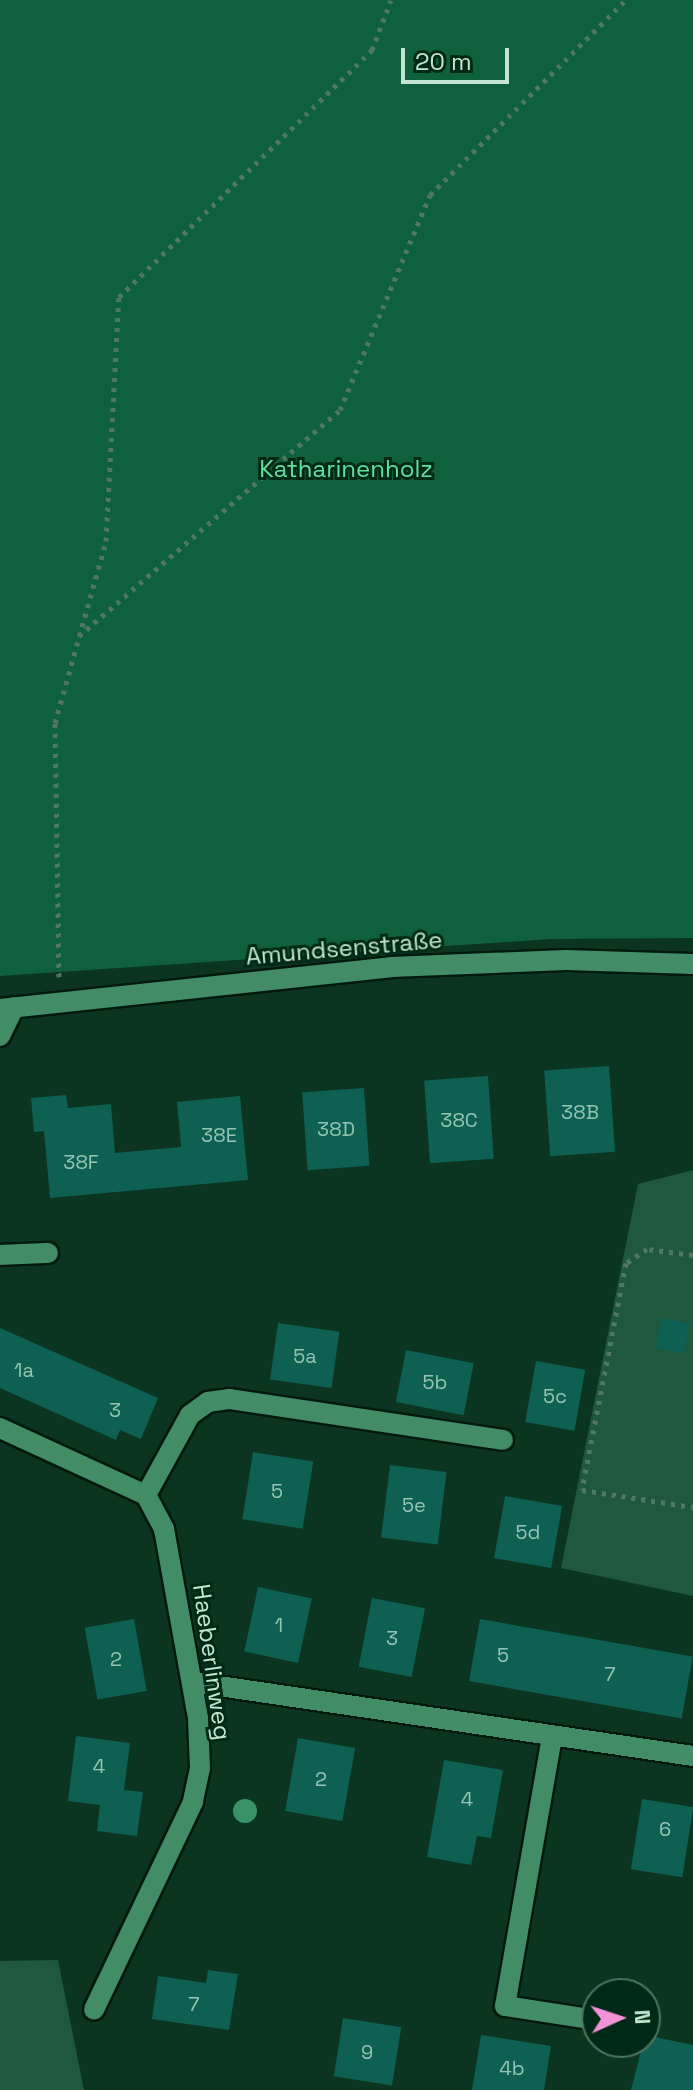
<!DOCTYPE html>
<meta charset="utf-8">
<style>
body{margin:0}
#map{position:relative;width:693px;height:2090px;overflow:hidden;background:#0b3421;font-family:"Space Grotesk",sans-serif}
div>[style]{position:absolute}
.green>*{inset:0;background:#20583d}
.forest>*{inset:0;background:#0f603d}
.building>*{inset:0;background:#0e6053;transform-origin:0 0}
.path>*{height:5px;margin-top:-2.5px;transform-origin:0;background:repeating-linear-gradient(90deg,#507764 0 4px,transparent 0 10px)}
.roads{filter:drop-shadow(2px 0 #03190e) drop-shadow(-2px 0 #03190e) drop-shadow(0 2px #03190e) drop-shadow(0 -2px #03190e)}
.service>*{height:20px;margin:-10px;padding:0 10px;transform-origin:10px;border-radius:10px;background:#428c66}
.minor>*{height:20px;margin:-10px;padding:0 10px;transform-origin:10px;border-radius:10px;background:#428c66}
.tertiary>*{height:20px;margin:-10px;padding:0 10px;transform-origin:10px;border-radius:10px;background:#428c66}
.trees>*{width:24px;height:24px;margin:-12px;border-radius:50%;background:#3a9367}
span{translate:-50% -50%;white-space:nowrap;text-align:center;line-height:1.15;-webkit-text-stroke:6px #002a17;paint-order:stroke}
.number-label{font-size:20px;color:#95c4b2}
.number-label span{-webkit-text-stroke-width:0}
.park-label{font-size:24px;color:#60e1a1}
.street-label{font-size:24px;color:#c2e6d1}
.north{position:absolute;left:581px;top:1978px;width:80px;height:80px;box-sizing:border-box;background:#002a17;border:2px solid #4e7561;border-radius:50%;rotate:87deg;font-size:22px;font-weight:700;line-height:32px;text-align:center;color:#c2e6d1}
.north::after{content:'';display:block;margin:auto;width:28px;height:36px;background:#f391d6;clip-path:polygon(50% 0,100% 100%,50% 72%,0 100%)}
.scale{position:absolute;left:401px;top:48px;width:108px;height:36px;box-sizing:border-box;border:4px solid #c2e6d1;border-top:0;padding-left:10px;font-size:24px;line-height:28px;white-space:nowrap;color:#c2e6d1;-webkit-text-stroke:6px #002a17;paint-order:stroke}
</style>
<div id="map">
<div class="green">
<i style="clip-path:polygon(693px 1170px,693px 1596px,561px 1568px,638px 1184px)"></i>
<i style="clip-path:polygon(58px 1960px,84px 2090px,0 2090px,0 1961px)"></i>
</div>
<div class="forest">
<i style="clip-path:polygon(0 0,693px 0,693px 938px,551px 939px,0 976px)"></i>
</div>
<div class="building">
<i style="left:609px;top:1066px;width:86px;height:65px;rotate:86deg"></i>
<i style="left:488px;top:1076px;width:83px;height:64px;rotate:86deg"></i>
<i style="left:364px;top:1088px;width:78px;height:62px;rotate:86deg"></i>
<i style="clip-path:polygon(66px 1095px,68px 1108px,111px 1104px,115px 1153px,181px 1147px,177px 1102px,240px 1096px,248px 1180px,50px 1198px,44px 1131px,34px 1132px,31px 1098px)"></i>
<i style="left:661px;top:1318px;width:29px;height:31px;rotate:10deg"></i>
<i style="left:278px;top:1323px;width:62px;height:57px;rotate:8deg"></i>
<i style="clip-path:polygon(0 1328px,158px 1398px,141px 1439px,120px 1430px,116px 1440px,0 1388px)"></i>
<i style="left:406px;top:1350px;width:69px;height:53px;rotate:11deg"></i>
<i style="left:536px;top:1361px;width:50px;height:62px;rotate:10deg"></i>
<i style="left:253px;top:1452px;width:61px;height:68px;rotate:9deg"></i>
<i style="left:390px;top:1465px;width:57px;height:73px;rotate:7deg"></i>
<i style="left:505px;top:1496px;width:58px;height:63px;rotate:10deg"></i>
<i style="left:258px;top:1587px;width:55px;height:66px;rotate:12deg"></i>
<i style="left:372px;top:1598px;width:54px;height:70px;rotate:11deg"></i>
<i style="left:134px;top:1619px;width:73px;height:50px;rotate:80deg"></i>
<i style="left:480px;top:1619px;width:216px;height:63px;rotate:10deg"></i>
<i style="clip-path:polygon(76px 1736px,130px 1743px,124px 1790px,143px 1792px,137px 1836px,97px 1831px,100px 1805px,68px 1801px)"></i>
<i style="left:298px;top:1738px;width:58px;height:74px;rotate:10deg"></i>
<i style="clip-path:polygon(444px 1760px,503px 1770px,491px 1838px,477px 1836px,471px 1865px,427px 1857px)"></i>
<i style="left:642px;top:1799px;width:52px;height:71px;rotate:9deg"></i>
<i style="clip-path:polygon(208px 1970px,238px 1974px,229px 2030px,152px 2019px,158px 1976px,206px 1983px)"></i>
<i style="left:343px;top:2018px;width:59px;height:59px;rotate:9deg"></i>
<i style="clip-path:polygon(481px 2035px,551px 2046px,544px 2090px,472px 2090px)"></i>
<i style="clip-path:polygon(645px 2035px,693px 2045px,693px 2090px,631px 2090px)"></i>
</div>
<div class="path">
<i style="left:79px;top:636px;width:345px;rotate:-40.9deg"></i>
<i style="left:340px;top:410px;width:233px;rotate:-67.3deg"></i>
<i style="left:430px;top:195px;width:276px;rotate:-44.9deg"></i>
<i style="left:59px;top:977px;width:254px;rotate:-90.9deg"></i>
<i style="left:55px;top:723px;width:189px;rotate:-74.3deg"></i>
<i style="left:106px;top:541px;width:244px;rotate:-87deg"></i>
<i style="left:119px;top:297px;width:354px;rotate:-44.3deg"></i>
<i style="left:372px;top:50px;width:53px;rotate:-69.2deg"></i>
<i style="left:693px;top:1255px;width:46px;rotate:-172.6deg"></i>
<i style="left:647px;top:1249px;width:25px;rotate:146deg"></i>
<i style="left:626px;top:1263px;width:231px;rotate:101deg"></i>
<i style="left:582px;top:1490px;width:112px;rotate:8.7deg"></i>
</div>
<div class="roads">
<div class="service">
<i style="left:0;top:1255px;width:48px;rotate:-2.4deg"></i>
<i style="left:505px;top:2006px;width:93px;rotate:8.7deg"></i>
</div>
<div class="minor">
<i style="left:0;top:1036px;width:32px;rotate:-64deg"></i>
<i style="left:0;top:1428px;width:161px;rotate:24.7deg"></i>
<i style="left:146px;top:1495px;width:38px;rotate:62deg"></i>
<i style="left:164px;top:1529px;width:192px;rotate:79.8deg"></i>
<i style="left:198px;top:1718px;width:50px;rotate:87.7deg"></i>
<i style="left:200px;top:1768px;width:35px;rotate:102deg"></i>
<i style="left:193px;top:1802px;width:230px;rotate:115.5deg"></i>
<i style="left:146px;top:1495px;width:91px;rotate:-61.2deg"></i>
<i style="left:190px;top:1415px;width:22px;rotate:-36deg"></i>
<i style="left:208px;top:1402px;width:22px;rotate:-8deg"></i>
<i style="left:230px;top:1399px;width:276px;rotate:8.5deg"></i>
<i style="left:192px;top:1682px;width:506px;rotate:8.4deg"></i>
<i style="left:505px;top:2006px;width:274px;rotate:-80.1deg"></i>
</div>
<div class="tertiary">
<i style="left:0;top:1009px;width:393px;rotate:-6.1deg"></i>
<i style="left:391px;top:967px;width:175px;rotate:-2.3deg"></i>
<i style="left:566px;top:960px;width:127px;rotate:1.8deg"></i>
</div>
</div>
<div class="trees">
<i style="left:245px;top:1811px"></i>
</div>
<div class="number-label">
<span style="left:580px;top:1112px">38B</span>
<span style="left:459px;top:1120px">38C</span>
<span style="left:336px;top:1129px">38D</span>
<span style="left:219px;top:1135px">38E</span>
<span style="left:81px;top:1162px">38F</span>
<span style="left:305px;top:1356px">5a</span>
<span style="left:24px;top:1370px">1a</span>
<span style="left:435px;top:1382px">5b</span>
<span style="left:555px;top:1396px">5c</span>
<span style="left:115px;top:1410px">3</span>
<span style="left:277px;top:1491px">5</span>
<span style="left:414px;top:1505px">5e</span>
<span style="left:528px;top:1532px">5d</span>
<span style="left:279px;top:1625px">1</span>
<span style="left:392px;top:1638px">3</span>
<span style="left:503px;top:1655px">5</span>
<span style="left:116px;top:1659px">2</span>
<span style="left:610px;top:1674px">7</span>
<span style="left:99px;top:1766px">4</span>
<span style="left:321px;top:1779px">2</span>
<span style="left:467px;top:1799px">4</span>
<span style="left:665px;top:1829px">6</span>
<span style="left:194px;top:2004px">7</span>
<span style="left:367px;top:2052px">9</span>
<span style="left:512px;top:2068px">4b</span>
</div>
<div class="park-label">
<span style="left:346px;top:469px">Katharinenholz</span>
</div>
<div class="street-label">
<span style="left:344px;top:948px;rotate:-5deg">Amundsenstraße</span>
<span style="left:212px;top:1662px;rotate:82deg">Haeberlinweg</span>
</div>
<div class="north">N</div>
<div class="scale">20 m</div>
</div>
